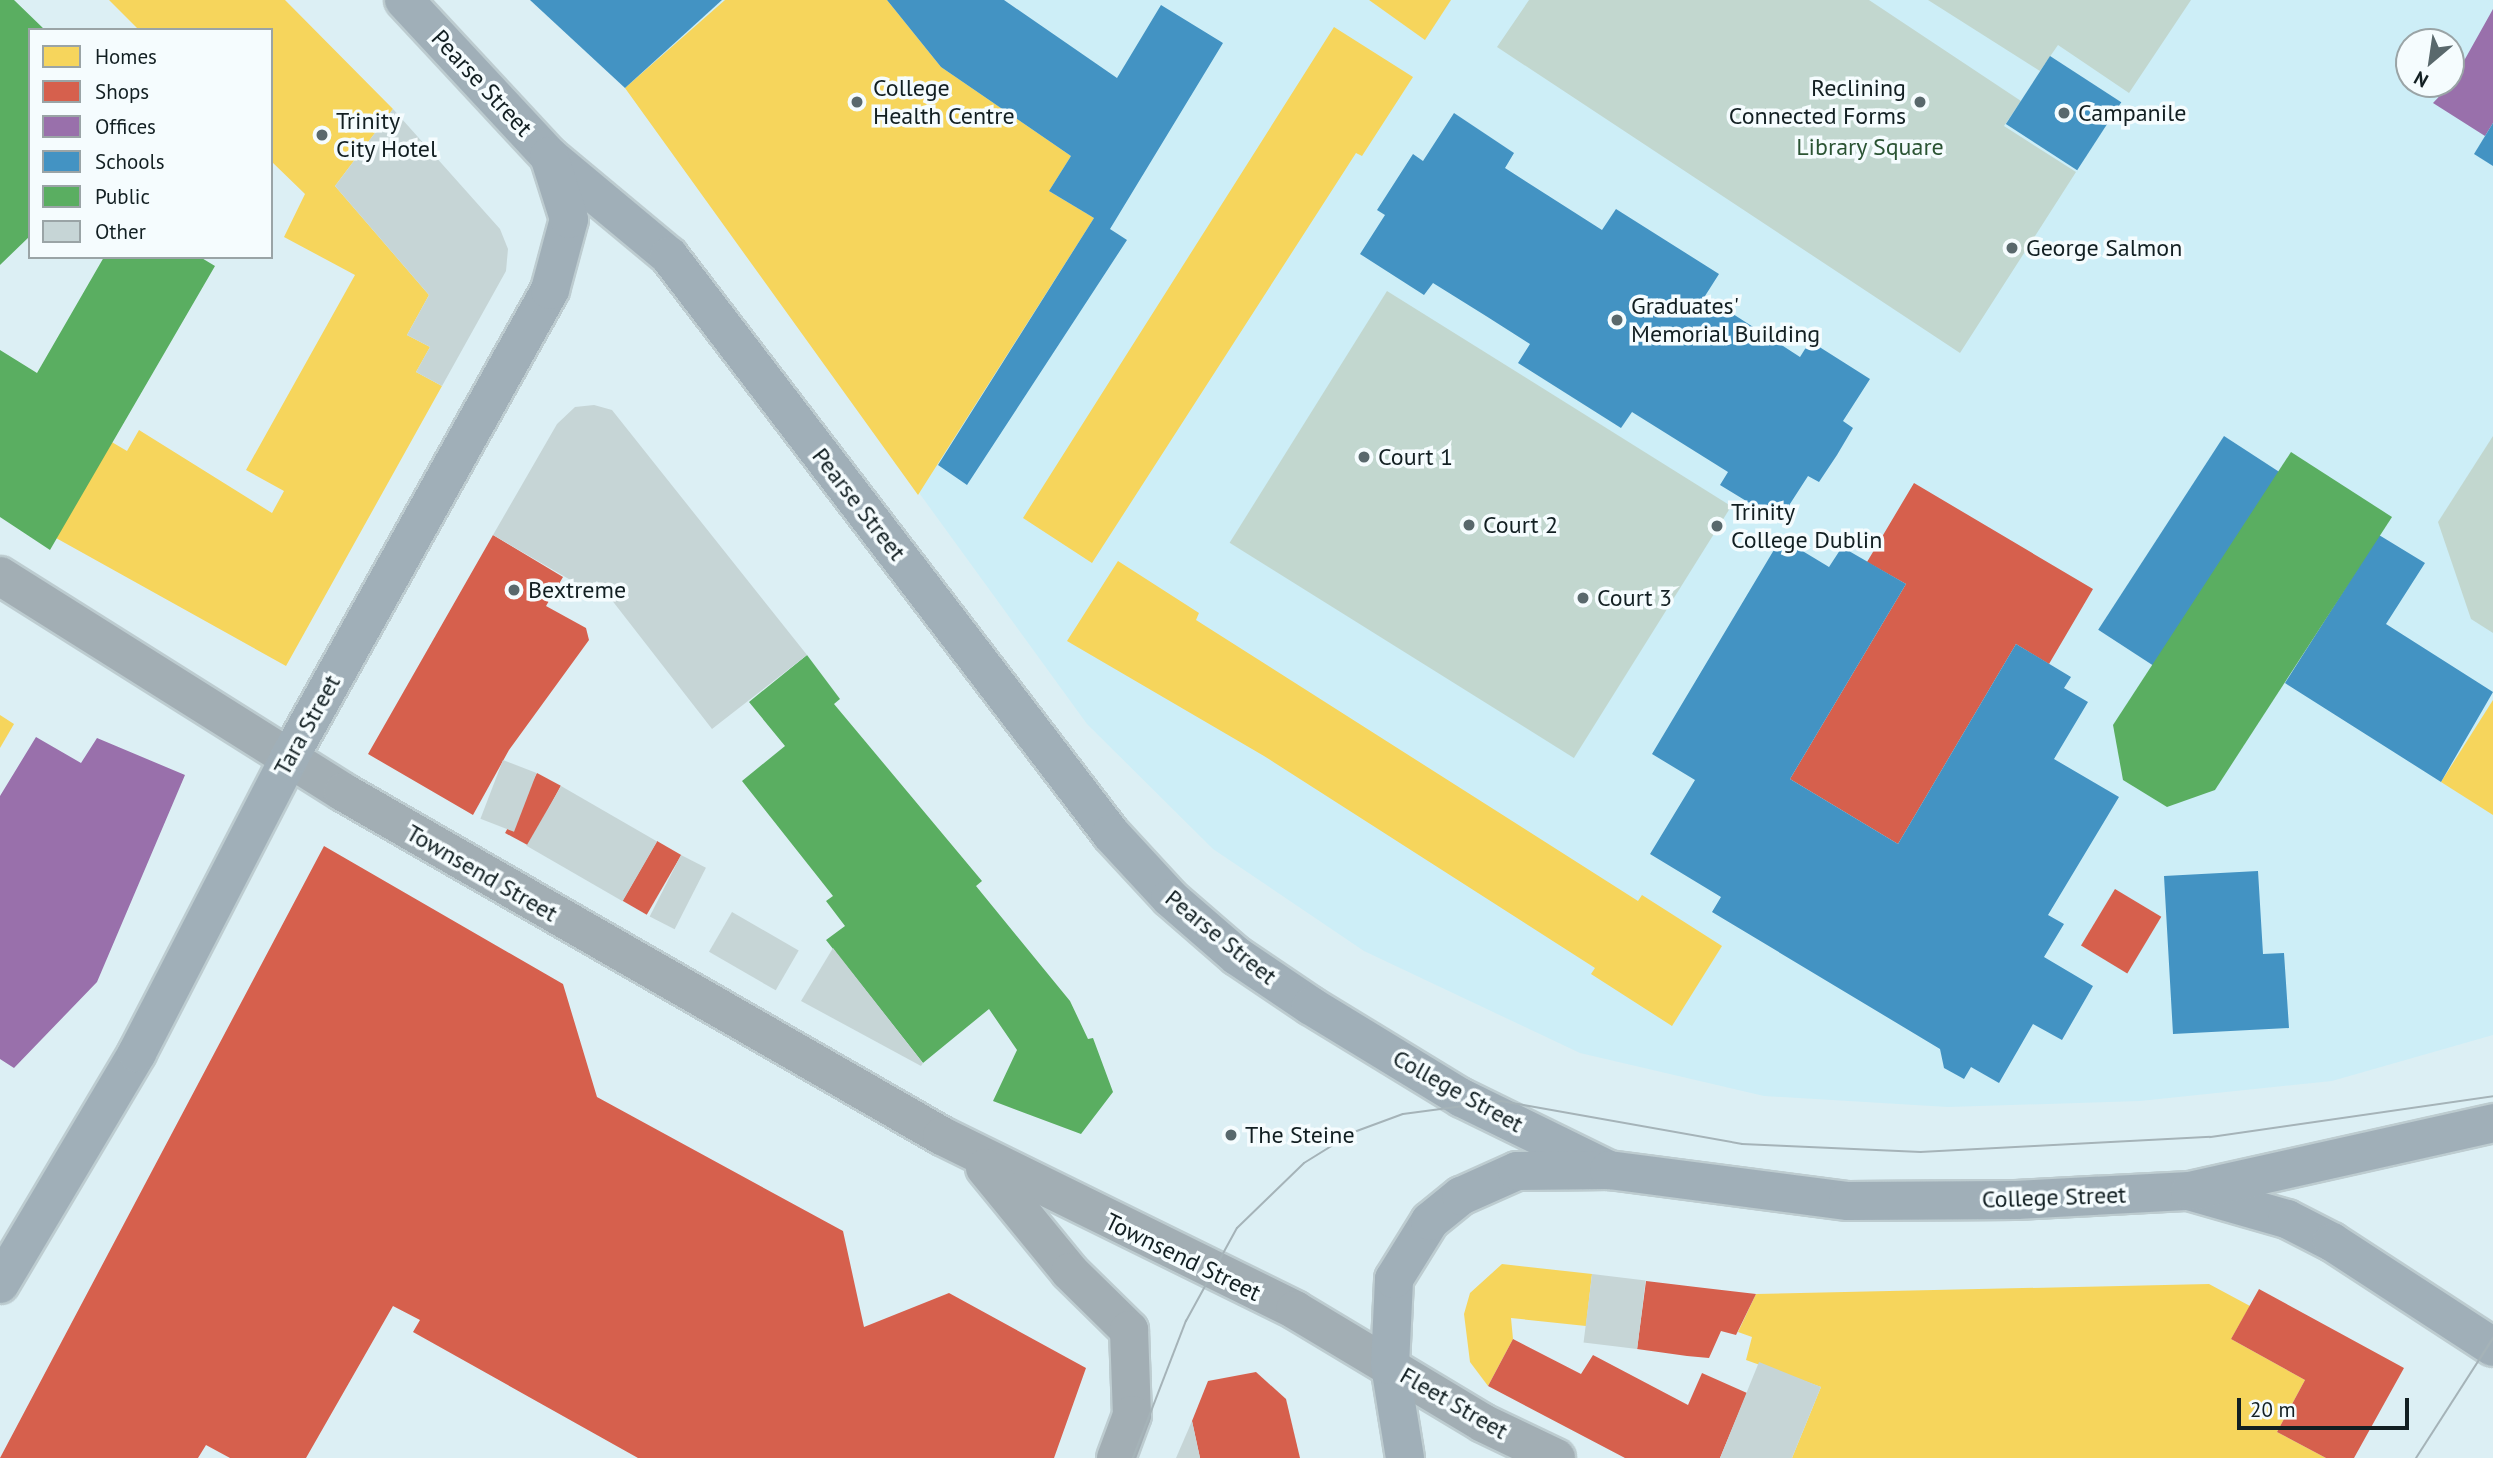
<!DOCTYPE html>
<style>
body{margin:0}
#map{position:relative;width:2493px;height:1458px;overflow:hidden;background:#dceff4;font-family:"PT Sans",sans-serif}
div>[style]{position:absolute}
.built>*{inset:0;background:#cdeef7}
.green>*{inset:0;background:#c2d7cf;transform-origin:0 0}
.homes>*{inset:0;background:#f6d55c}
.shops>*{inset:0;background:#d6604d;transform-origin:0 0}
.offices>*{inset:0;background:#9970ab}
.schools>*{inset:0;background:#4393c3;transform-origin:0 0}
.public>*{inset:0;background:#5aae61}
.building>*{inset:0;background:#c6d5d6;transform-origin:0 0}
.roads{filter:drop-shadow(2px 0 #bdccd0) drop-shadow(-2px 0 #bdccd0) drop-shadow(0 2px #bdccd0) drop-shadow(0 -2px #bdccd0)}
.minor>*{height:38px;margin:-19px;padding:0 19px;transform-origin:19px;border-radius:19px;background:#a2aeb4}
.major>*{height:38px;margin:-19px;padding:0 19px;transform-origin:19px;border-radius:19px;background:#a0afb8}
.tram>*{height:2px;margin:-1px;padding:0 1px;transform-origin:1px;border-radius:1px;background:#a5b3b8}
.dots>*{width:19px;height:19px;translate:-50% -50%;box-sizing:border-box;border:4px solid #f5fcfe;border-radius:50%}
span{translate:-50% -50%;white-space:nowrap;text-align:center;line-height:1.15;-webkit-text-stroke:7px #f5fcfe;paint-order:stroke}
.street-label{font-size:24px;color:#121f22}
.poi-label{font-size:24px;color:#121f22}
.left{translate:0 -50%;text-align:left}
.right{translate:-100% -50%;text-align:right}
.park-label{font-size:24px;color:#2b5433}
.legend{position:absolute;left:28px;top:28px;width:245px;height:231px;box-sizing:border-box;background:#f5fcfe;border:2px solid #9aa4a6;margin:0;padding:9px 12px;list-style:none;font-size:21px;color:#121f22}
.legend li{display:flex;align-items:center;gap:14px;height:35px}
.legend b{width:35px;border:2px solid #9aa4a6}
.north{position:absolute;left:2395px;top:28px;width:70px;height:70px;box-sizing:border-box;background:#f5fcfe;border:2px solid #9aa4a6;border-radius:50%;rotate:209deg;font-size:19px;font-weight:700;line-height:28px;text-align:center;color:#121f22}
.north::after{content:'';display:block;margin:auto;width:24px;height:32px;background:#59686c;clip-path:polygon(50% 0,100% 100%,50% 72%,0 100%)}
.scale{position:absolute;left:2237px;top:1398px;width:172px;height:32px;box-sizing:border-box;border:4px solid #121f22;border-top:0;padding-left:9px;font-size:21px;line-height:24px;white-space:nowrap;color:#121f22;-webkit-text-stroke:5px #f5fcfe;paint-order:stroke}
</style>
<div id="map">
<div class="built">
<i style="clip-path:polygon(evenodd,530px 0,2493px 0,2493px 1035px,2332px 1081px,2140px 1101px,1948px 1107px,1764px 1096px,1580px 1053px,1364px 951px,1213px 849px,1087px 724px,625px 88px,530px 0,2409px 42px,2451px 42px,2451px 84px,2409px 84px,2409px 42px)"></i>
</div>
<div class="green">
<i style="clip-path:polygon(1529px 0,1869px 0,2021px 101px,2004px 126px,2076px 172px,1960px 353px,1497px 47px)"></i>
<i style="clip-path:polygon(1928px 0,2191px 0,2129px 93px,2058px 45px,2040px 71px)"></i>
<i style="left:1387px;top:291px;width:406px;height:297px;rotate:32deg"></i>
<i style="clip-path:polygon(2493px 436px,2493px 633px,2471px 619px,2438px 522px)"></i>
</div>
<div class="homes">
<i style="clip-path:polygon(109px 0,285px 0,393px 109px,335px 186px,429px 295px,407px 335px,430px 347px,416px 372px,442px 386px,286px 666px,56px 538px,110px 441px,127px 451px,139px 430px,272px 513px,284px 491px,246px 470px,355px 275px,284px 237px,305px 194px,271px 161px,271px 30px,139px 30px)"></i>
<i style="clip-path:polygon(725px 0,887px 0,941px 67px,1071px 156px,1049px 191px,1094px 218px,918px 495px,625px 88px)"></i>
<i style="clip-path:polygon(1369px 0,1451px 0,1425px 40px)"></i>
<i style="clip-path:polygon(1334px 27px,1413px 77px,1362px 156px,1356px 153px,1092px 563px,1023px 518px)"></i>
<i style="clip-path:polygon(1118px 561px,1199px 613px,1196px 620px,1638px 901px,1642px 895px,1722px 946px,1672px 1026px,1591px 974px,1595px 968px,1264px 756px,1067px 641px)"></i>
<i style="clip-path:polygon(2493px 700px,2493px 815px,2441px 782px)"></i>
<i style="clip-path:polygon(0 715px,14px 724px,0 748px)"></i>
<i style="clip-path:polygon(1502px 1264px,1592px 1274px,1586px 1326px,1511px 1318px,1513px 1339px,1488px 1386px,1470px 1362px,1464px 1314px,1470px 1293px)"></i>
<i style="clip-path:polygon(2209px 1284px,2250px 1306px,2231px 1339px,2305px 1380px,2277px 1432px,2326px 1458px,1792px 1458px,1821px 1387px,1746px 1360px,1752px 1337px,1738px 1332px,1756px 1294px)"></i>
</div>
<div class="shops">
<i style="clip-path:polygon(1914px 483px,2093px 589px,2049px 664px,2016px 644px,1898px 844px,1790px 779px,1906px 584px,1867px 562px)"></i>
<i style="clip-path:polygon(493px 535px,563px 577px,546px 606px,586px 628px,589px 640px,509px 750px,473px 815px,368px 754px)"></i>
<i style="left:537px;top:773px;width:27px;height:68px;rotate:28deg"></i>
<i style="left:657px;top:841px;width:28px;height:69px;rotate:30deg"></i>
<i style="clip-path:polygon(324px 846px,563px 984px,597px 1097px,843px 1231px,864px 1327px,949px 1293px,1086px 1368px,1054px 1458px,638px 1458px,413px 1332px,420px 1320px,393px 1306px,306px 1458px,230px 1458px,206px 1445px,198px 1458px,0 1458px)"></i>
<i style="left:2115px;top:889px;width:54px;height:66px;rotate:31deg"></i>
<i style="clip-path:polygon(1646px 1281px,1696px 1287px,1756px 1294px,1736px 1335px,1721px 1331px,1709px 1358px,1687px 1356px,1637px 1349px)"></i>
<i style="clip-path:polygon(2259px 1289px,2404px 1368px,2354px 1458px,2326px 1458px,2277px 1432px,2305px 1380px,2231px 1339px)"></i>
<i style="clip-path:polygon(1513px 1339px,1581px 1374px,1593px 1355px,1688px 1405px,1702px 1373px,1747px 1393px,1720px 1458px,1625px 1458px,1488px 1386px)"></i>
<i style="clip-path:polygon(1256px 1372px,1286px 1399px,1300px 1458px,1200px 1458px,1192px 1421px,1208px 1381px)"></i>
</div>
<div class="offices">
<i style="clip-path:polygon(2493px 9px,2493px 123px,2485px 136px,2433px 103px,2451px 84px)"></i>
<i style="clip-path:polygon(36px 737px,81px 763px,97px 738px,185px 775px,97px 982px,14px 1068px,0 1059px,0 796px)"></i>
</div>
<div class="schools">
<i style="clip-path:polygon(530px 0,722px 0,625px 88px)"></i>
<i style="clip-path:polygon(887px 0,1004px 0,1117px 78px,1161px 5px,1223px 43px,1110px 229px,1127px 240px,967px 485px,938px 465px,1094px 218px,1049px 191px,1071px 156px,941px 67px)"></i>
<i style="left:2050px;top:56px;width:85px;height:81px;rotate:33deg"></i>
<i style="clip-path:polygon(1454px 113px,1514px 153px,1505px 168px,1602px 230px,1616px 209px,1719px 274px,1705px 296px,1800px 357px,1810px 341px,1870px 379px,1843px 421px,1853px 428px,1837px 455px,1819px 482px,1808px 476px,1779px 521px,1720px 485px,1728px 472px,1632px 412px,1621px 428px,1518px 363px,1530px 344px,1486px 316px,1433px 283px,1424px 295px,1360px 254px,1385px 215px,1377px 210px,1413px 154px,1423px 161px)"></i>
<i style="clip-path:polygon(2493px 123px,2493px 166px,2474px 154px)"></i>
<i style="left:2224px;top:436px;width:66px;height:231px;rotate:33deg"></i>
<i style="clip-path:polygon(2379px 535px,2425px 563px,2386px 624px,2493px 692px,2441px 782px,2285px 683px)"></i>
<i style="clip-path:polygon(1781px 538px,1829px 567px,1842px 547px,1906px 584px,1790px 779px,1898px 844px,2016px 644px,2071px 677px,2064px 688px,2088px 702px,2054px 759px,2119px 797px,2048px 915px,2064px 924px,2044px 957px,2093px 986px,2062px 1040px,2033px 1024px,1999px 1083px,1971px 1067px,1964px 1079px,1944px 1068px,1940px 1049px,1712px 912px,1721px 897px,1650px 854px,1695px 780px,1652px 754px)"></i>
<i style="clip-path:polygon(2258px 871px,2263px 954px,2284px 953px,2289px 1028px,2173px 1034px,2164px 876px)"></i>
</div>
<div class="public">
<i style="clip-path:polygon(0 0,14px 0,45px 30px,30px 30px,30px 236px,0 265px)"></i>
<i style="clip-path:polygon(104px 257px,200px 257px,215px 266px,50px 550px,0 517px,0 350px,37px 373px)"></i>
<i style="clip-path:polygon(2291px 452px,2392px 517px,2215px 790px,2167px 807px,2123px 780px,2113px 725px)"></i>
<i style="clip-path:polygon(807px 655px,840px 699px,834px 704px,982px 881px,976px 886px,1070px 1001px,1088px 1039px,1093px 1038px,1113px 1092px,1081px 1134px,993px 1101px,1017px 1050px,989px 1009px,923px 1063px,826px 940px,845px 926px,826px 901px,833px 896px,742px 781px,785px 746px,749px 702px)"></i>
</div>
<div class="building">
<i style="clip-path:polygon(393px 109px,500px 229px,508px 249px,506px 271px,442px 386px,416px 372px,430px 347px,407px 335px,429px 295px,335px 186px)"></i>
<i style="clip-path:polygon(594px 405px,612px 410px,807px 655px,712px 729px,597px 581px,586px 589px,493px 535px,557px 424px,575px 407px)"></i>
<i style="left:503px;top:760px;width:36px;height:63px;rotate:21deg"></i>
<i style="left:561px;top:786px;width:111px;height:69px;rotate:30deg"></i>
<i style="left:681px;top:855px;width:28px;height:69px;rotate:27deg"></i>
<i style="left:732px;top:912px;width:77px;height:46px;rotate:30deg"></i>
<i style="clip-path:polygon(833px 948px,923px 1063px,921px 1066px,801px 1001px)"></i>
<i style="left:1592px;top:1274px;width:54px;height:69px;rotate:7deg"></i>
<i style="clip-path:polygon(1759px 1362px,1821px 1387px,1792px 1458px,1720px 1458px)"></i>
<i style="clip-path:polygon(1192px 1421px,1200px 1458px,1176px 1458px)"></i>
</div>
<div class="roads">
<div class="minor">
<i style="left:0;top:576px;width:405px;rotate:32.2deg"></i>
<i style="left:343px;top:792px;width:691px;rotate:29.87deg"></i>
<i style="left:942px;top:1136px;width:394px;rotate:26.2deg"></i>
<i style="left:1295px;top:1310px;width:219px;rotate:31deg"></i>
<i style="left:1483px;top:1423px;width:81px;rotate:25.6deg"></i>
<i style="left:985px;top:1168px;width:134px;rotate:50.7deg"></i>
<i style="left:1070px;top:1272px;width:83px;rotate:44.5deg"></i>
<i style="left:1129px;top:1330px;width:85px;rotate:88deg"></i>
<i style="left:1132px;top:1415px;width:46px;rotate:110.4deg"></i>
</div>
<div class="major">
<i style="left:404px;top:0;width:213px;rotate:47.1deg"></i>
<i style="left:549px;top:156px;width:156px;rotate:39.8deg"></i>
<i style="left:669px;top:256px;width:728px;rotate:52.59deg"></i>
<i style="left:1111px;top:834px;width:87px;rotate:47.3deg"></i>
<i style="left:1170px;top:898px;width:89px;rotate:40.9deg"></i>
<i style="left:1237px;top:956px;width:89px;rotate:34deg"></i>
<i style="left:1311px;top:1006px;width:177px;rotate:31.4deg"></i>
<i style="left:1462px;top:1098px;width:164px;rotate:26.1deg"></i>
<i style="left:2192px;top:1192px;width:99px;rotate:15.9deg"></i>
<i style="left:2287px;top:1219px;width:51px;rotate:27.1deg"></i>
<i style="left:2332px;top:1242px;width:192px;rotate:33.1deg"></i>
<i style="left:0;top:1284px;width:269px;rotate:-59.3deg"></i>
<i style="left:137px;top:1053px;width:332px;rotate:-62.7deg"></i>
<i style="left:289px;top:758px;width:536px;rotate:-60.85deg"></i>
<i style="left:550px;top:290px;width:73px;rotate:-75deg"></i>
<i style="left:569px;top:219px;width:66px;rotate:-107.6deg"></i>
<i style="left:1405px;top:1458px;width:94px;rotate:-99.2deg"></i>
<i style="left:1390px;top:1365px;width:86px;rotate:-87.3deg"></i>
<i style="left:1394px;top:1279px;width:68px;rotate:-58.2deg"></i>
<i style="left:1430px;top:1221px;width:40px;rotate:-39deg"></i>
<i style="left:1461px;top:1196px;width:61px;rotate:-24.1deg"></i>
<i style="left:1517px;top:1171px;width:92px;rotate:-0.6deg"></i>
<i style="left:1609px;top:1170px;width:241px;rotate:7.4deg"></i>
<i style="left:1848px;top:1201px;width:168px;rotate:-0.3deg"></i>
<i style="left:2016px;top:1200px;width:174px;rotate:-3deg"></i>
<i style="left:2190px;top:1191px;width:311px;rotate:-12.6deg"></i>
</div>
</div>
<div class="tram">
<i style="left:1133px;top:1458px;width:147px;rotate:-68.9deg"></i>
<i style="left:1186px;top:1321px;width:106px;rotate:-61.3deg"></i>
<i style="left:1237px;top:1228px;width:93px;rotate:-44.1deg"></i>
<i style="left:1304px;top:1163px;width:59px;rotate:-31.8deg"></i>
<i style="left:1354px;top:1132px;width:52px;rotate:-20.2deg"></i>
<i style="left:1403px;top:1114px;width:99px;rotate:-7.6deg"></i>
<i style="left:1501px;top:1101px;width:245px;rotate:10.1deg"></i>
<i style="left:1742px;top:1144px;width:179px;rotate:2.6deg"></i>
<i style="left:1921px;top:1152px;width:289px;rotate:-3deg"></i>
<i style="left:2210px;top:1137px;width:286px;rotate:-8.2deg"></i>
<i style="left:2416px;top:1458px;width:143px;rotate:-57.3deg"></i>
</div>
<div class="dots">
<i style="left:857px;top:102px;background:#59686c"></i>
<i style="left:1920px;top:102px;background:#59686c"></i>
<i style="left:2064px;top:113px;background:#59686c"></i>
<i style="left:322px;top:135px;background:#59686c"></i>
<i style="left:2012px;top:248px;background:#59686c"></i>
<i style="left:1617px;top:320px;background:#59686c"></i>
<i style="left:1364px;top:457px;background:#59686c"></i>
<i style="left:1469px;top:525px;background:#59686c"></i>
<i style="left:1717px;top:526px;background:#59686c"></i>
<i style="left:514px;top:590px;background:#59686c"></i>
<i style="left:1583px;top:598px;background:#59686c"></i>
<i style="left:1231px;top:1135px;background:#59686c"></i>
</div>
<div class="street-label">
<span style="left:482px;top:83px;rotate:47deg">Pearse Street</span>
<span style="left:859px;top:504px;rotate:52deg">Pearse Street</span>
<span style="left:307px;top:725px;rotate:-61deg">Tara Street</span>
<span style="left:482px;top:873px;rotate:30deg">Townsend Street</span>
<span style="left:1221px;top:937px;rotate:39deg">Pearse Street</span>
<span style="left:1458px;top:1091px;rotate:29deg">College Street</span>
<span style="left:2054px;top:1197px;rotate:-2deg">College Street</span>
<span style="left:1183px;top:1257px;rotate:26deg">Townsend Street</span>
<span style="left:1454px;top:1403px;rotate:30deg">Fleet Street</span>
</div>
<div class="poi-label">
<span class="left" style="left:873px;top:102px">College<br>Health Centre</span>
<span class="right" style="left:1906px;top:102px">Reclining<br>Connected Forms</span>
<span class="left" style="left:2078px;top:113px">Campanile</span>
<span class="left" style="left:336px;top:135px">Trinity<br>City Hotel</span>
<span class="left" style="left:2026px;top:248px">George Salmon</span>
<span class="left" style="left:1631px;top:320px">Graduates'<br>Memorial Building</span>
<span class="left" style="left:1378px;top:457px">Court 1</span>
<span class="left" style="left:1731px;top:526px">Trinity<br>College Dublin</span>
<span class="left" style="left:1483px;top:525px">Court 2</span>
<span class="left" style="left:528px;top:590px">Bextreme</span>
<span class="left" style="left:1597px;top:598px">Court 3</span>
<span class="left" style="left:1245px;top:1135px">The Steine</span>
</div>
<div class="park-label">
<span style="left:1870px;top:147px">Library Square</span>
</div>
<ul class="legend">
<li><b style="height:19px;background:#f6d55c"></b>Homes</li>
<li><b style="height:19px;background:#d6604d"></b>Shops</li>
<li><b style="height:19px;background:#9970ab"></b>Offices</li>
<li><b style="height:19px;background:#4393c3"></b>Schools</li>
<li><b style="height:19px;background:#5aae61"></b>Public</li>
<li><b style="height:19px;background:#c6d5d6"></b>Other</li>
</ul>
<div class="north">N</div>
<div class="scale">20 m</div>
</div>
